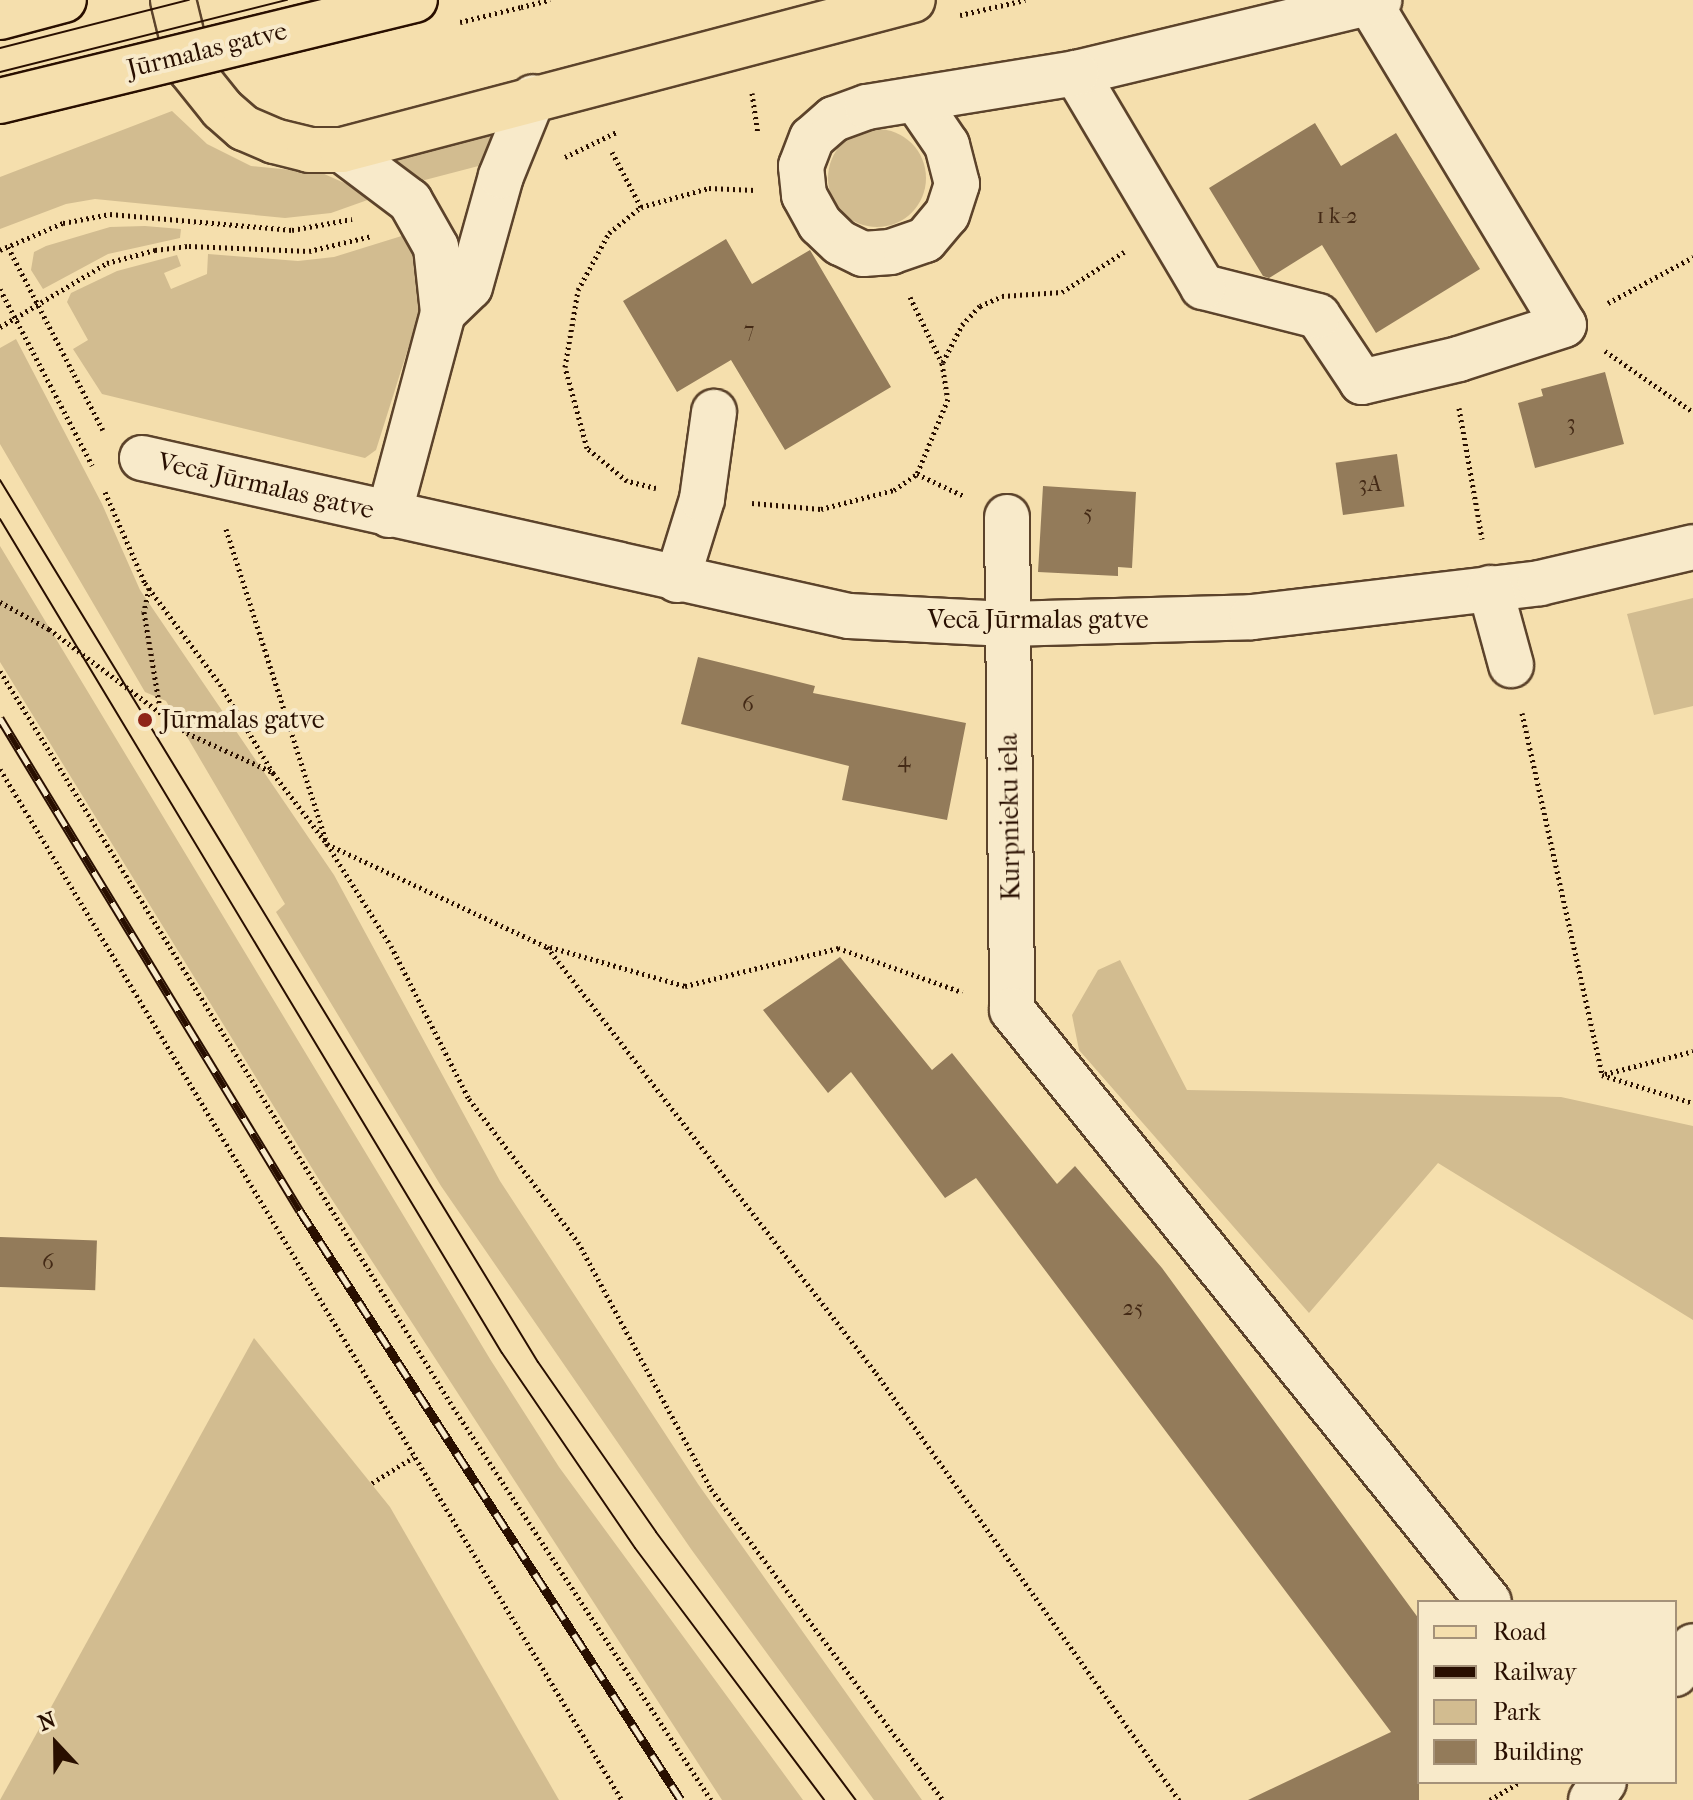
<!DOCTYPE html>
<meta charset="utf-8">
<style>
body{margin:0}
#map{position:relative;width:1693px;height:1800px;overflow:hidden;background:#f5dfad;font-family:"IM FELL French Canon",serif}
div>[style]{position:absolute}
.green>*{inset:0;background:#d2bc90}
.round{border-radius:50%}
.building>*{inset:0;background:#937b5a;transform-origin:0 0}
.path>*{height:5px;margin-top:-2.5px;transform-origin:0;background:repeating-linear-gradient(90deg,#290f00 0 2px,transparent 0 6px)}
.roads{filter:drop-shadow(2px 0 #5c432b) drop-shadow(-2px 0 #5c432b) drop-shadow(0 2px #5c432b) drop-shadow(0 -2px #5c432b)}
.minor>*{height:44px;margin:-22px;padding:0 22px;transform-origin:22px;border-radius:22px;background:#f8eaca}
.major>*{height:44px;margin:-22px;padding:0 22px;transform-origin:22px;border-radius:22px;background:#f5dfad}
.tram>*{height:2px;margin:-1px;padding:0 1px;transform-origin:1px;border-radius:1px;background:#290f00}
.rail>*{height:9px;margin-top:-4.5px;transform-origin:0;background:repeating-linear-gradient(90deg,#f8eaca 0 18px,#290f00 0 36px);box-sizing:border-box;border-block:2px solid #290f00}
.path-bridge>*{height:5px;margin-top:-2.5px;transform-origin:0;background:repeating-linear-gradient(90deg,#290f00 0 2px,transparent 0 6px)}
.bridges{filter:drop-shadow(2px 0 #290f00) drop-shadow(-2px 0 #290f00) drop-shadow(0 2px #290f00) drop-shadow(0 -2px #290f00)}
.major-bridge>*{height:44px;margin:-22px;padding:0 22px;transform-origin:22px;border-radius:22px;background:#f5dfad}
.dots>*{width:22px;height:22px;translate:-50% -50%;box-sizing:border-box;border:4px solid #f8eaca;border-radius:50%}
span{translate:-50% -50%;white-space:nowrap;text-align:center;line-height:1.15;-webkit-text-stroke:8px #f8eaca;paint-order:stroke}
.number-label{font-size:22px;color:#442a16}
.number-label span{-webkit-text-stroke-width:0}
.street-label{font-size:26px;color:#290f00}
.poi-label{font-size:26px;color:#290f00}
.left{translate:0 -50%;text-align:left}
.legend{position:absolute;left:1417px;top:1600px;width:260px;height:184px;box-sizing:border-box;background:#f8eaca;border:2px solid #a59279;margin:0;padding:10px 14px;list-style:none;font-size:24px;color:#290f00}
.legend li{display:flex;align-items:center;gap:16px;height:40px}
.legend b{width:40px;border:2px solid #a59279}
.north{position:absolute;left:16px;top:1704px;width:80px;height:80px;-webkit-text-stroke:6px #f8eaca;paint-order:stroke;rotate:338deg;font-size:22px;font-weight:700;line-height:32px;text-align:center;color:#290f00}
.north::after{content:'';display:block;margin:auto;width:28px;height:36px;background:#290f00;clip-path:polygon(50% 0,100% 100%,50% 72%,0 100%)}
</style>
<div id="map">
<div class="green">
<i style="clip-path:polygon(172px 111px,207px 144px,251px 166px,322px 173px,376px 197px,331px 213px,285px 218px,95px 199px,66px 204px,0 229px,0 177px)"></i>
<i style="clip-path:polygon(496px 127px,500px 132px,490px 163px,421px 181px,393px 158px)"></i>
<i class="round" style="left:828px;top:129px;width:98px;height:98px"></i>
<i style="clip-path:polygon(145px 226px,181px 229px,180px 238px,108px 254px,43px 289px,31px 270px,34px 252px,46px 246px,110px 227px)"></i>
<i style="clip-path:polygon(408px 234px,421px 270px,423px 301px,376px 450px,365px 458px,102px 394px,73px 349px,88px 340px,67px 302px,71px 293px,117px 271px,177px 255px,181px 266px,164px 273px,171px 289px,207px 274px,208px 254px,298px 261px,334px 257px)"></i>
<i style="clip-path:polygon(16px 339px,102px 504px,140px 590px,334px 875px,500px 1181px,698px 1484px,922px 1800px,874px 1800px,691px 1549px,441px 1186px,276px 912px,285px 904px,166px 701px,145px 692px,0 444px,0 348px)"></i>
<i style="clip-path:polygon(0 546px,490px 1359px,559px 1467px,803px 1800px,722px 1800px,318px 1178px,0 662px)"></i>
<i style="clip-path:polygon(1693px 598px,1693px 706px,1654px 715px,1627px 614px)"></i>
<i style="clip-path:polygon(1120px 960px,1187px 1090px,1561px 1097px,1693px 1126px,1693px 1320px,1438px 1163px,1309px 1313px,1079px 1050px,1072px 1015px,1098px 970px)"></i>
<i style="clip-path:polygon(254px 1338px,390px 1507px,559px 1800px,0 1800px)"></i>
</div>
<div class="building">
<i style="clip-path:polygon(1315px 123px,1341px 166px,1396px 133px,1480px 269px,1376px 333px,1322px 245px,1269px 278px,1263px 276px,1209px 188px)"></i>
<i style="clip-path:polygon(726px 239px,752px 284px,810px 250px,891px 387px,785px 450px,731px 360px,677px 392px,623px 301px)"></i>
<i style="clip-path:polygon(1605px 372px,1624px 444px,1535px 468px,1518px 403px,1543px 396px,1541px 389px)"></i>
<i style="left:1397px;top:454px;width:53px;height:62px;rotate:82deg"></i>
<i style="clip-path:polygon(1043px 486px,1136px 492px,1132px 568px,1118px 567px,1118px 576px,1038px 572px)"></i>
<i style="clip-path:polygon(698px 657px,815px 686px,813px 693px,966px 723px,947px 820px,842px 800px,849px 766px,681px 724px)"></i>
<i style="clip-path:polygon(840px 957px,932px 1070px,952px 1053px,1057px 1184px,1075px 1166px,1162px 1268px,1419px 1619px,1419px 1800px,1248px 1800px,1391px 1732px,976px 1178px,945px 1198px,851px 1072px,828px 1093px,763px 1010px)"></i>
<i style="left:0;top:1237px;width:97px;height:50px;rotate:2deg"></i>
</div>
<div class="path">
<i style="left:521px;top:7px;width:30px;rotate:-14deg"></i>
<i style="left:960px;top:15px;width:67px;rotate:-13deg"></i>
<i style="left:752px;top:93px;width:41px;rotate:81.7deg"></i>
<i style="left:612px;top:152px;width:62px;rotate:62.2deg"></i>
<i style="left:565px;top:157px;width:58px;rotate:-25.7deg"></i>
<i style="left:8px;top:247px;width:206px;rotate:62.6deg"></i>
<i style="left:0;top:250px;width:69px;rotate:-23.2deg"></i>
<i style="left:63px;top:223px;width:48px;rotate:-10.8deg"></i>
<i style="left:110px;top:214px;width:183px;rotate:5deg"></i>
<i style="left:292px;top:230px;width:61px;rotate:-10.4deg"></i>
<i style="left:0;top:289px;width:199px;rotate:62.4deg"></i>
<i style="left:910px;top:297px;width:73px;rotate:64.1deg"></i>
<i style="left:942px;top:363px;width:36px;rotate:81deg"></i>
<i style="left:948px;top:399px;width:81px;rotate:112.5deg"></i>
<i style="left:917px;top:474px;width:52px;rotate:25.1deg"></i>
<i style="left:1608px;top:303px;width:97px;rotate:-28.4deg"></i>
<i style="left:0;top:327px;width:125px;rotate:-30.9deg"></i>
<i style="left:107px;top:263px;width:50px;rotate:-15.2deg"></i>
<i style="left:155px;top:250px;width:34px;rotate:-7deg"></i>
<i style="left:189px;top:246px;width:120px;rotate:2.4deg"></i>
<i style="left:309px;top:251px;width:65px;rotate:-13.4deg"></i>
<i style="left:1605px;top:351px;width:107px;rotate:34.7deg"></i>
<i style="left:943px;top:362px;width:42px;rotate:-62.8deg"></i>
<i style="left:962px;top:325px;width:26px;rotate:-47deg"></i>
<i style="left:980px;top:306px;width:24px;rotate:-24deg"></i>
<i style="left:1002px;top:296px;width:60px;rotate:-3.8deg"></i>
<i style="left:1062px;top:292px;width:74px;rotate:-32.8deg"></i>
<i style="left:1459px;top:408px;width:133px;rotate:80deg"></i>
<i style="left:656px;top:488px;width:30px;rotate:-166deg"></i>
<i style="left:627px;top:481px;width:52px;rotate:-140.5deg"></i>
<i style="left:587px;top:448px;width:84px;rotate:-105.2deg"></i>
<i style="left:565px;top:367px;width:78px;rotate:-80.4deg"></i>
<i style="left:578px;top:290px;width:65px;rotate:-61.5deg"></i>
<i style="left:609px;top:233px;width:41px;rotate:-39.1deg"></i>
<i style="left:641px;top:207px;width:71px;rotate:-15.6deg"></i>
<i style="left:709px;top:188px;width:46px;rotate:2.5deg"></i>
<i style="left:105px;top:492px;width:99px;rotate:66.3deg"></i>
<i style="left:145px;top:583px;width:126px;rotate:53.4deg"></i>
<i style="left:220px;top:684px;width:104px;rotate:59.2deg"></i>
<i style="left:273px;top:773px;width:89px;rotate:52.7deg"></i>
<i style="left:327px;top:844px;width:243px;rotate:25.1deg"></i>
<i style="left:547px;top:947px;width:538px;rotate:52.32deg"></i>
<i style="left:876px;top:1373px;width:524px;rotate:54.64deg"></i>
<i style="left:752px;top:503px;width:69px;rotate:5deg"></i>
<i style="left:821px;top:509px;width:75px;rotate:-14.6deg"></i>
<i style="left:894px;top:490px;width:28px;rotate:-35deg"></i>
<i style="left:226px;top:529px;width:331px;rotate:72.2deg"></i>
<i style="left:327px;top:844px;width:120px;rotate:57.9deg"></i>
<i style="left:391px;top:946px;width:172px;rotate:63deg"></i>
<i style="left:469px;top:1099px;width:180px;rotate:52.7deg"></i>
<i style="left:578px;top:1242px;width:281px;rotate:61.7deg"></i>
<i style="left:711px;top:1489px;width:388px;rotate:53.3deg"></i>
<i style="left:149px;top:588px;width:25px;rotate:102deg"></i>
<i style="left:144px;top:612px;width:92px;rotate:80.6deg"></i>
<i style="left:0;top:602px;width:56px;rotate:28.9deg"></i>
<i style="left:49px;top:629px;width:173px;rotate:37deg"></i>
<i style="left:187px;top:733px;width:94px;rotate:24.6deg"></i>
<i style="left:0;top:671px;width:864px;rotate:58.39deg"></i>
<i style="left:453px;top:1407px;width:470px;rotate:56.7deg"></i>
<i style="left:1522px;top:713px;width:371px;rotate:77.5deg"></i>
<i style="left:1602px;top:1075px;width:95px;rotate:17.1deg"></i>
<i style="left:0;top:769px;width:1204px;rotate:58.9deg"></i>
<i style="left:550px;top:947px;width:141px;rotate:16.1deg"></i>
<i style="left:685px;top:986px;width:158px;rotate:-13.9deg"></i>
<i style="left:838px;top:948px;width:132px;rotate:19.5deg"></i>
<i style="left:1605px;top:1074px;width:91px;rotate:-14.6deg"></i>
<i style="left:372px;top:1483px;width:49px;rotate:-31.8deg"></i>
<i style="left:1490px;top:1800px;width:35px;rotate:-31deg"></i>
</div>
<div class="roads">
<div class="minor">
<i style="left:1369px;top:2px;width:377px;rotate:58.9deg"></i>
<i style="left:1564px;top:325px;width:110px;rotate:162.1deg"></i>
<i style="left:1459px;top:359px;width:100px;rotate:166.7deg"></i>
<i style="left:1362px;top:382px;width:79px;rotate:-123.7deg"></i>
<i style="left:1318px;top:316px;width:119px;rotate:-165.8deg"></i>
<i style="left:1203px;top:287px;width:249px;rotate:-120.7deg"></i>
<i style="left:1076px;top:73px;width:312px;rotate:-13.5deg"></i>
<i style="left:917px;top:101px;width:53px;rotate:55.7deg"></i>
<i style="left:947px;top:145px;width:40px;rotate:75.6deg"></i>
<i style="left:957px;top:184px;width:32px;rotate:108deg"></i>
<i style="left:947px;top:214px;width:34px;rotate:130deg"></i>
<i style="left:925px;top:240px;width:36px;rotate:161deg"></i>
<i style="left:891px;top:252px;width:28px;rotate:176deg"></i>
<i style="left:863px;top:254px;width:25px;rotate:-154deg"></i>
<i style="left:840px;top:243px;width:28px;rotate:-136deg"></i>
<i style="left:820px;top:224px;width:33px;rotate:-119deg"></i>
<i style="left:804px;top:195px;width:29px;rotate:-96deg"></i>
<i style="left:801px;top:166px;width:30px;rotate:-69deg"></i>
<i style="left:812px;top:138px;width:29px;rotate:-41deg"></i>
<i style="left:834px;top:119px;width:35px;rotate:-20deg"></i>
<i style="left:867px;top:107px;width:212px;rotate:-9.2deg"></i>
<i style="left:342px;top:150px;width:85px;rotate:36.9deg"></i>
<i style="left:410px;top:201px;width:53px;rotate:60.5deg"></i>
<i style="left:436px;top:247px;width:66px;rotate:83.9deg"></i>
<i style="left:443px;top:313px;width:209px;rotate:105deg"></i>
<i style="left:443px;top:313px;width:37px;rotate:-44deg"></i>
<i style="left:470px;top:287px;width:115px;rotate:-74.4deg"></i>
<i style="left:501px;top:176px;width:85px;rotate:-67.9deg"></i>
<i style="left:142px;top:458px;width:724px;rotate:12.6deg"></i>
<i style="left:849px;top:616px;width:158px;rotate:2.9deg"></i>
<i style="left:1007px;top:624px;width:245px;rotate:-1.6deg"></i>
<i style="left:1252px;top:617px;width:290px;rotate:-6.7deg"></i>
<i style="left:1540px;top:583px;width:157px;rotate:-13.2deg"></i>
<i style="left:1007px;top:517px;width:493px;rotate:89.4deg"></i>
<i style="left:1012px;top:1010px;width:760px;rotate:51.14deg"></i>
<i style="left:677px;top:580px;width:85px;rotate:-72.8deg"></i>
<i style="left:702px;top:499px;width:88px;rotate:-82.1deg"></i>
<i style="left:1490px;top:588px;width:80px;rotate:74.7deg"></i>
<i style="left:1675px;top:1674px;width:33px;rotate:-57deg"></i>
<i style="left:1591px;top:1800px;width:22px;rotate:-54deg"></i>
</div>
<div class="major">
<i style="left:173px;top:0;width:71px;rotate:76.2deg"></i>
<i style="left:190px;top:69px;width:51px;rotate:51.3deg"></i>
<i style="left:222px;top:109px;width:29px;rotate:41deg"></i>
<i style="left:244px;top:128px;width:33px;rotate:23deg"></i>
<i style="left:274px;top:141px;width:36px;rotate:14deg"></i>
<i style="left:309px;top:150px;width:33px"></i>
<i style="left:342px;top:150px;width:590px;rotate:-14.72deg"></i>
</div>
</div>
<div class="tram">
<i style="left:0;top:48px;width:195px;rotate:-14.3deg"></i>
<i style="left:0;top:72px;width:296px;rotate:-14.1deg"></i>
<i style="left:0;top:480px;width:1033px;rotate:58.62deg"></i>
<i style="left:538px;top:1362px;width:207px;rotate:55.2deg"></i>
<i style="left:656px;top:1532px;width:334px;rotate:53.3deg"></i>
<i style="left:0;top:519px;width:973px;rotate:58.96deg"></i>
<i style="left:502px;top:1353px;width:236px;rotate:55.7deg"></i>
<i style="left:635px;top:1548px;width:315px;rotate:53.1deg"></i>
</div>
<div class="rail">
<i style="left:0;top:718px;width:577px;rotate:58.68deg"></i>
<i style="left:300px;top:1211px;width:701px;rotate:57.1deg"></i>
</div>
<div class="path-bridge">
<i style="left:460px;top:22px;width:63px;rotate:-13.8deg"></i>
</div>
<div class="bridges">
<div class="major-bridge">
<i style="left:0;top:17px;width:66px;rotate:-14.9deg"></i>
<i style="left:0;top:101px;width:427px;rotate:-13.7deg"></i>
</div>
</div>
<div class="dots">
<i style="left:145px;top:720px;background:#8f2418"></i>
</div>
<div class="number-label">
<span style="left:1337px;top:217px">1 k-2</span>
<span style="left:749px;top:331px">7</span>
<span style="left:1571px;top:424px">3</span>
<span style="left:1370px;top:485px">3A</span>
<span style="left:1088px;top:514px">5</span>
<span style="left:748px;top:705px">6</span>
<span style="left:904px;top:761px">4</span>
<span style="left:48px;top:1263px">6</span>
<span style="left:1133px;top:1309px">25</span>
</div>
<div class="street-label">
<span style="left:207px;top:50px;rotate:-14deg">Jūrmalas gatve</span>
<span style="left:266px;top:486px;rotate:13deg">Vecā Jūrmalas gatve</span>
<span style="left:1038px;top:620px">Vecā Jūrmalas gatve</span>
<span style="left:1010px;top:817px;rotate:-91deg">Kurpnieku iela</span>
</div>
<div class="poi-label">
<span class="left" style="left:161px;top:720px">Jūrmalas gatve</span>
</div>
<ul class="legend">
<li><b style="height:10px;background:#f5dfad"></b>Road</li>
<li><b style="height:10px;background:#290f00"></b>Railway</li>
<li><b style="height:22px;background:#d2bc90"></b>Park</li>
<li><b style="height:22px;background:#937b5a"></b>Building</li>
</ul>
<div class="north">N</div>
</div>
